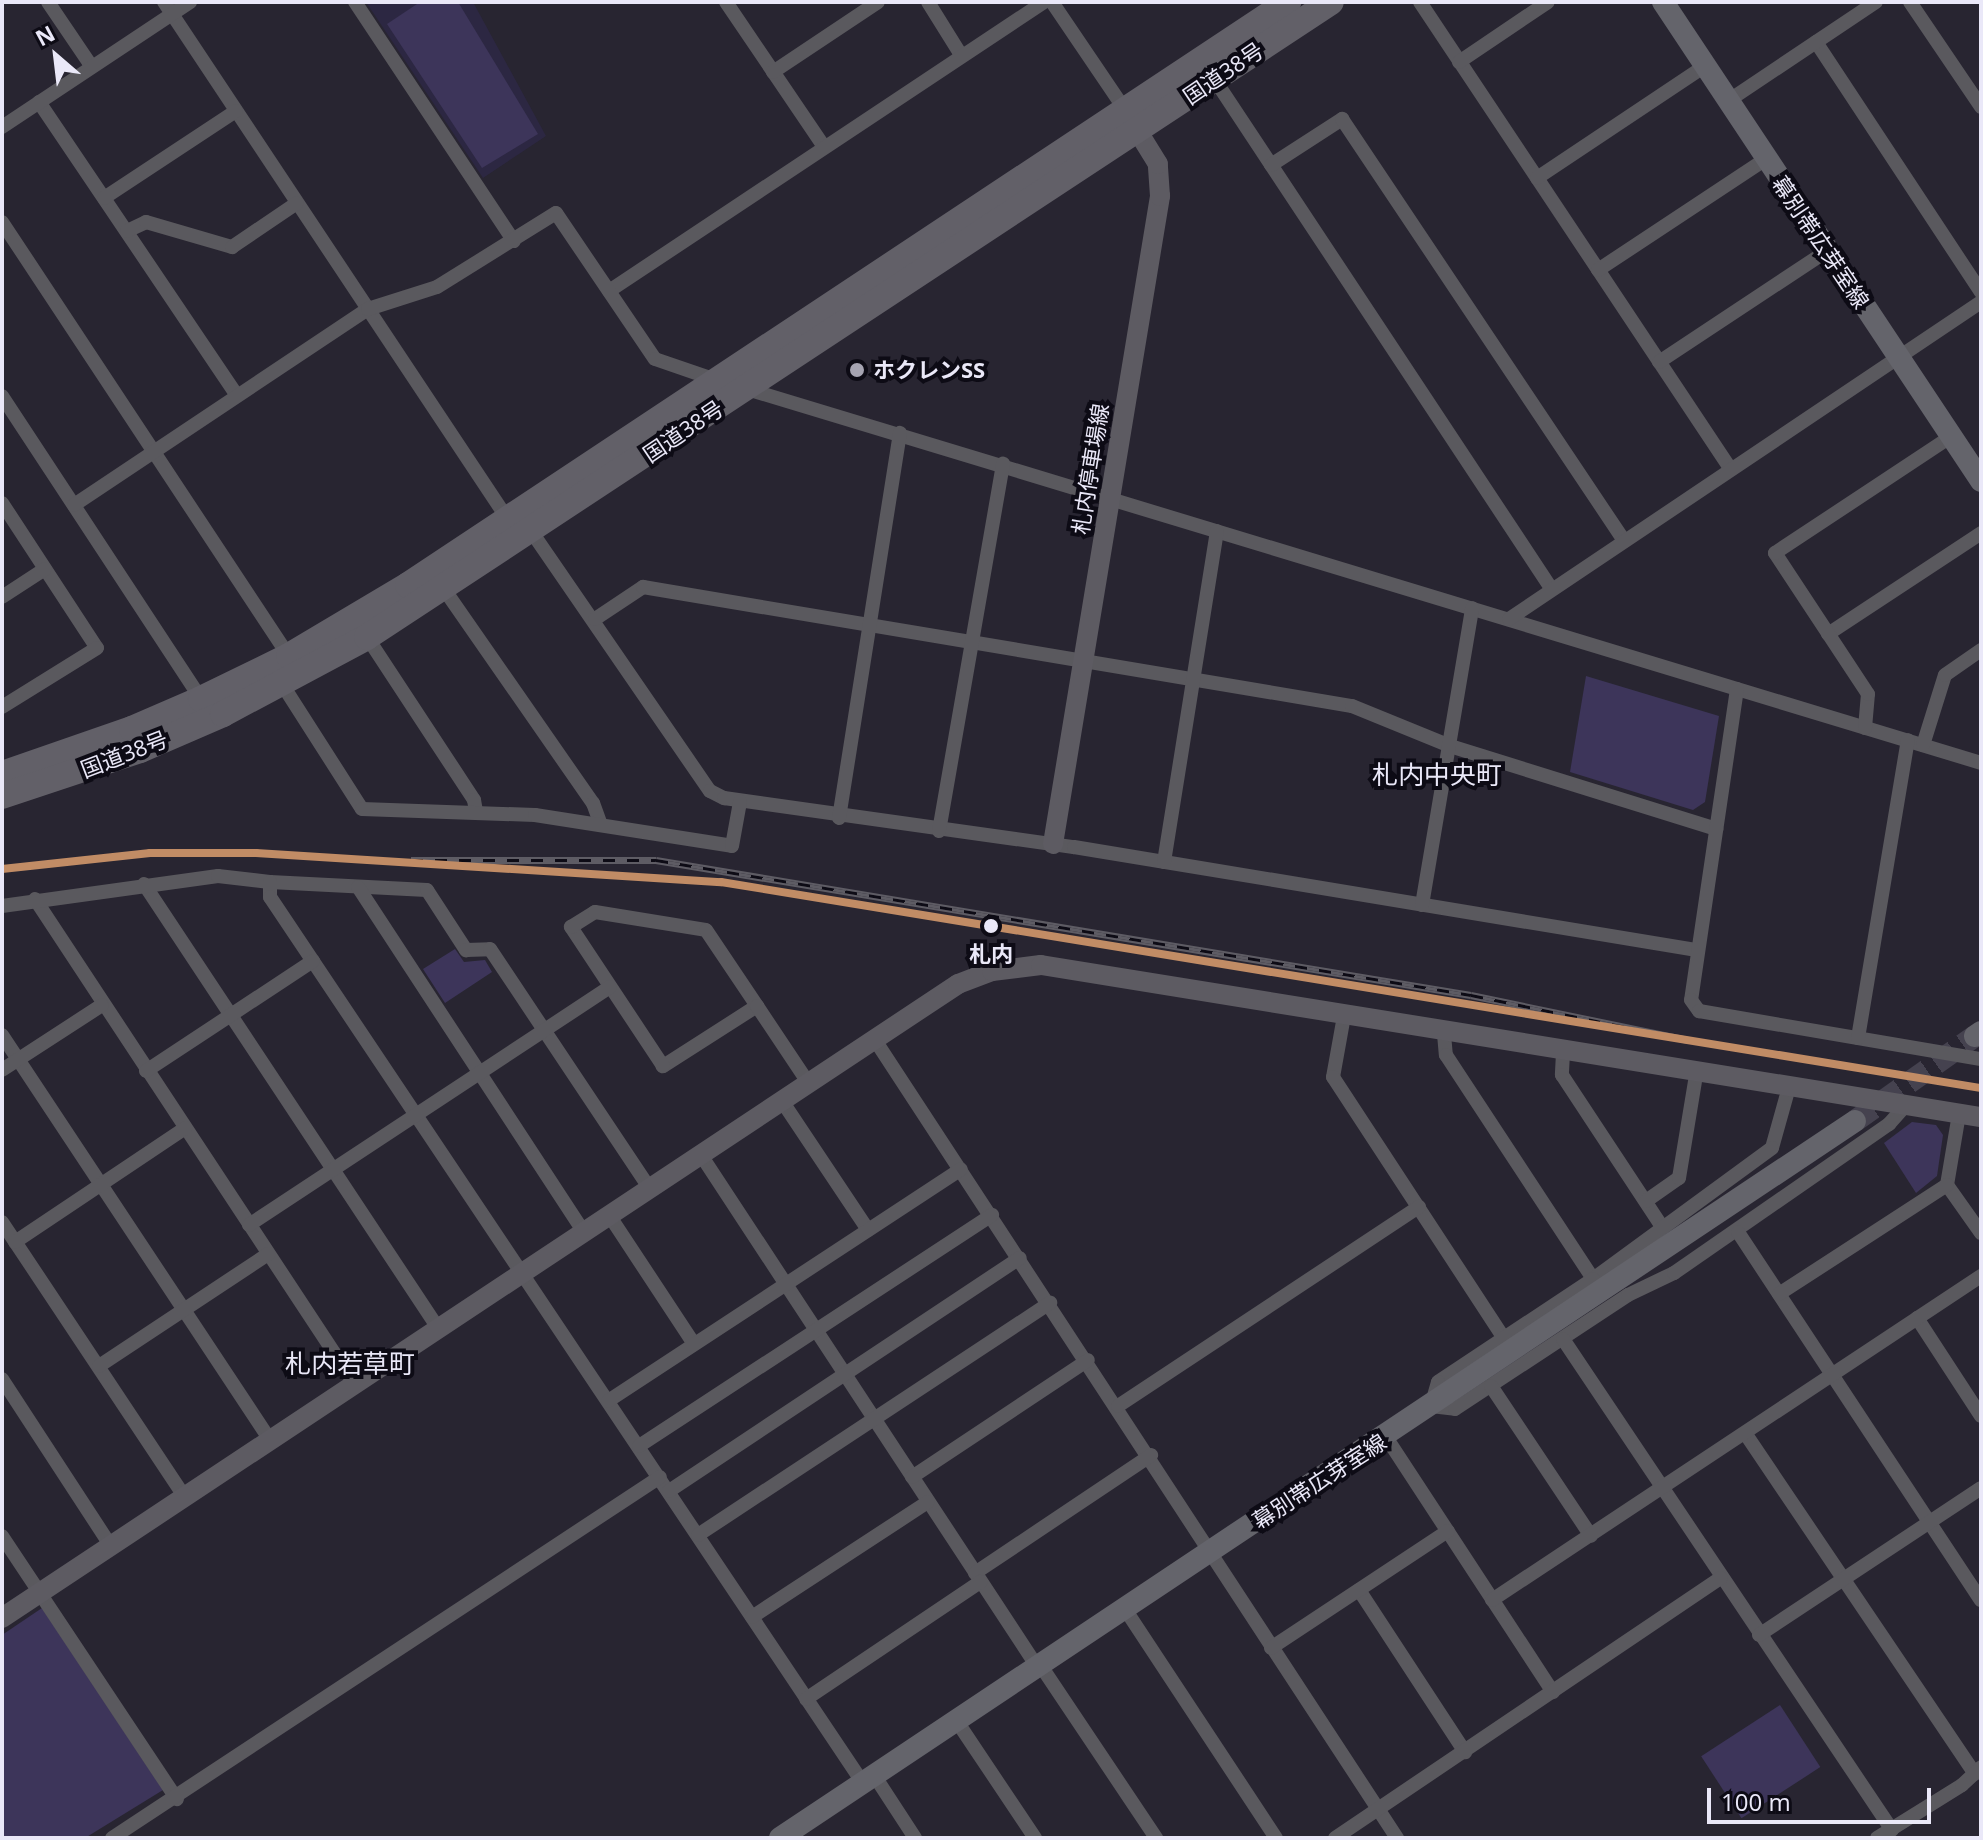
<!DOCTYPE html>
<meta charset="utf-8">
<style>
body{margin:0}
#map{position:relative;width:1983px;height:1840px;overflow:hidden;background:#282531;font-family:"Open Sans","Noto Sans JP",sans-serif}
div>[style]{position:absolute}
.built>*{inset:0;background:#2c2742}
.green>*{inset:0;background:#3d355a;transform-origin:0 0}
.primary-tunnel>*{height:22px;margin-top:-11px;transform-origin:0;background:repeating-linear-gradient(90deg,#45424f 0 22px,transparent 0 33px)}
.street>*{height:14px;margin:-7px;padding:0 7px;transform-origin:7px;border-radius:7px;background:#5a595e}
.secondary>*{height:20px;margin:-10px;padding:0 10px;transform-origin:10px;border-radius:10px;background:#5d5b62}
.primary>*{height:22px;margin:-11px;padding:0 11px;transform-origin:11px;border-radius:11px;background:#64646b}
.highway>*{height:26px;margin:-13px;padding:0 13px;transform-origin:13px;border-radius:13px;background:#626068}
.rail>*{height:7px;margin-top:-3.5px;transform-origin:0;background:repeating-linear-gradient(90deg,#0d0b15 0 12px,#5e5c64 0 24px);box-sizing:border-box;border-block:2px solid #5e5c64}
.rail-1>*{height:8px;margin:-4px;padding:0 4px;transform-origin:4px;border-radius:4px;background:#c18c65}
.dots>*{width:22px;height:22px;translate:-50% -50%;box-sizing:border-box;border:4px solid #0d0b15;border-radius:50%}
span{translate:-50% -50%;white-space:nowrap;text-align:center;line-height:1.15;-webkit-text-stroke:8px #0d0b15;paint-order:stroke}
.street-label{font-size:22px;color:#eae8f8}
.poi-label{font-size:22px;color:#eae8f8;font-weight:700}
.left{translate:0 -50%;text-align:left}
.stop-label{font-size:22px;color:#eae8f8;font-weight:700}
.quarter-label{font-size:26px;color:#eae8f8}
.frame{position:absolute;inset:0;border:4px solid #eae8f8;pointer-events:none}
.north{position:absolute;left:16px;top:16px;width:80px;height:80px;-webkit-text-stroke:6px #0d0b15;paint-order:stroke;rotate:332deg;font-size:22px;font-weight:700;line-height:32px;text-align:center;color:#eae8f8}
.north::after{content:'';display:block;margin:auto;width:28px;height:36px;background:#eae8f8;clip-path:polygon(50% 0,100% 100%,50% 72%,0 100%)}
.scale{position:absolute;left:1707px;top:1788px;width:224px;height:36px;box-sizing:border-box;border:4px solid #eae8f8;border-top:0;padding-left:10px;font-size:24px;line-height:28px;white-space:nowrap;color:#eae8f8;-webkit-text-stroke:6px #0d0b15;paint-order:stroke}
</style>
<div id="map">
<div class="built">
<i style="clip-path:polygon(366px 2px,473px 2px,546px 136px,483px 178px)"></i>
</div>
<div class="green">
<i style="clip-path:polygon(420px 2px,458px 2px,538px 134px,482px 168px,387px 24px)"></i>
<i style="clip-path:polygon(1586px 676px,1719px 716px,1705px 802px,1693px 810px,1570px 772px)"></i>
<i style="clip-path:polygon(455px 949px,464px 962px,485px 960px,492px 972px,445px 1003px,423px 969px)"></i>
<i style="clip-path:polygon(1912px 1122px,1936px 1125px,1943px 1135px,1937px 1176px,1916px 1193px,1884px 1143px)"></i>
<i style="clip-path:polygon(42px 1608px,163px 1790px,85px 1838px,2px 1838px,2px 1635px)"></i>
<i style="left:1780px;top:1705px;width:74px;height:94px;rotate:57deg"></i>
</div>
<div class="primary-tunnel">
<i style="left:1855px;top:1121px;width:147px;rotate:-35.3deg"></i>
</div>
<div class="street">
<i style="left:48px;top:2px;width:78px;rotate:55.9deg"></i>
<i style="left:164px;top:2px;width:623px;rotate:56.39deg"></i>
<i style="left:355px;top:2px;width:287px;rotate:56.4deg"></i>
<i style="left:726px;top:2px;width:173px;rotate:55.9deg"></i>
<i style="left:928px;top:2px;width:62px;rotate:58.1deg"></i>
<i style="left:1052px;top:2px;width:130px;rotate:55.9deg"></i>
<i style="left:1420px;top:2px;width:560px;rotate:56.37deg"></i>
<i style="left:1910px;top:2px;width:127px;rotate:55.9deg"></i>
<i style="left:1816px;top:42px;width:300px;rotate:56.6deg"></i>
<i style="left:1459px;top:62px;width:107px;rotate:-34deg"></i>
<i style="left:773px;top:72px;width:126px;rotate:-33.7deg"></i>
<i style="left:1211px;top:74px;width:616px;rotate:56.52deg"></i>
<i style="left:1728px;top:101px;width:178px;rotate:-33.8deg"></i>
<i style="left:39px;top:102px;width:354px;rotate:56deg"></i>
<i style="left:2px;top:127px;width:226px;rotate:-33.6deg"></i>
<i style="left:1271px;top:165px;width:85px;rotate:-32.9deg"></i>
<i style="left:1342px;top:119px;width:505px;rotate:56.22deg"></i>
<i style="left:1537px;top:178px;width:202px;rotate:-33.7deg"></i>
<i style="left:104px;top:198px;width:158px;rotate:-33.4deg"></i>
<i style="left:2px;top:222px;width:526px;rotate:56.55deg"></i>
<i style="left:127px;top:231px;width:21px;rotate:-25deg"></i>
<i style="left:146px;top:222px;width:90px;rotate:16.2deg"></i>
<i style="left:232px;top:247px;width:78px;rotate:-34.1deg"></i>
<i style="left:1598px;top:270px;width:201px;rotate:-33.5deg"></i>
<i style="left:609px;top:291px;width:522px;rotate:-33.6deg"></i>
<i style="left:1659px;top:362px;width:201px;rotate:-33.5deg"></i>
<i style="left:744px;top:388px;width:1293px;rotate:16.86deg"></i>
<i style="left:2px;top:396px;width:363px;rotate:56.7deg"></i>
<i style="left:2px;top:503px;width:173px;rotate:56.8deg"></i>
<i style="left:97px;top:648px;width:112px;rotate:148.2deg"></i>
<i style="left:74px;top:505px;width:353px;rotate:-33.7deg"></i>
<i style="left:368px;top:309px;width:72px;rotate:-17.7deg"></i>
<i style="left:437px;top:287px;width:140px;rotate:-31.9deg"></i>
<i style="left:556px;top:213px;width:176px;rotate:55.9deg"></i>
<i style="left:655px;top:359px;width:65px;rotate:19deg"></i>
<i style="left:529px;top:528px;width:319px;rotate:55.5deg"></i>
<i style="left:710px;top:791px;width:16px;rotate:27deg"></i>
<i style="left:724px;top:798px;width:353px;rotate:8deg"></i>
<i style="left:1074px;top:847px;width:630px;rotate:9.4deg"></i>
<i style="left:444px;top:589px;width:261px;rotate:55.2deg"></i>
<i style="left:593px;top:803px;width:23px;rotate:70deg"></i>
<i style="left:2px;top:597px;width:51px;rotate:-33.1deg"></i>
<i style="left:595px;top:619px;width:58px;rotate:-33.7deg"></i>
<i style="left:643px;top:587px;width:719px;rotate:9.53deg"></i>
<i style="left:1352px;top:706px;width:106px;rotate:22.2deg"></i>
<i style="left:1450px;top:746px;width:279px;rotate:17.3deg"></i>
<i style="left:1509px;top:619px;width:569px;rotate:-33.89deg"></i>
<i style="left:1828px;top:634px;width:183px;rotate:-33.4deg"></i>
<i style="left:367px;top:637px;width:195px;rotate:56.7deg"></i>
<i style="left:474px;top:800px;width:11px;rotate:80deg"></i>
<i style="left:282px;top:684px;width:148px;rotate:57.4deg"></i>
<i style="left:362px;top:809px;width:173px;rotate:2deg"></i>
<i style="left:535px;top:815px;width:199px;rotate:8.9deg"></i>
<i style="left:732px;top:846px;width:45px;rotate:-79.7deg"></i>
<i style="left:1737px;top:689px;width:314px;rotate:98.4deg"></i>
<i style="left:1691px;top:1000px;width:14px;rotate:54deg"></i>
<i style="left:1699px;top:1011px;width:286px;rotate:9.7deg"></i>
<i style="left:1865px;top:728px;width:34px;rotate:-85deg"></i>
<i style="left:1868px;top:694px;width:169px;rotate:-123.4deg"></i>
<i style="left:1775px;top:553px;width:212px;rotate:-33.5deg"></i>
<i style="left:1923px;top:745px;width:73px;rotate:-72.6deg"></i>
<i style="left:1945px;top:675px;width:44px;rotate:-34.8deg"></i>
<i style="left:839px;top:818px;width:390px;rotate:-81deg"></i>
<i style="left:939px;top:831px;width:373px;rotate:-80.1deg"></i>
<i style="left:1164px;top:862px;width:335px;rotate:-80.9deg"></i>
<i style="left:270px;top:882px;width:157px;rotate:2.9deg"></i>
<i style="left:427px;top:890px;width:72px;rotate:57deg"></i>
<i style="left:466px;top:950px;width:24px;rotate:-2deg"></i>
<i style="left:490px;top:949px;width:288px;rotate:56.3deg"></i>
<i style="left:144px;top:884px;width:533px;rotate:56.49deg"></i>
<i style="left:358px;top:887px;width:412px;rotate:56.8deg"></i>
<i style="left:35px;top:899px;width:580px;rotate:56.61deg"></i>
<i style="left:1422px;top:905px;width:301px;rotate:-80.4deg"></i>
<i style="left:2px;top:906px;width:218px;rotate:-7.9deg"></i>
<i style="left:218px;top:876px;width:52px;rotate:6.6deg"></i>
<i style="left:270px;top:882px;width:15px;rotate:90deg"></i>
<i style="left:270px;top:897px;width:1066px;rotate:56.21deg"></i>
<i style="left:757px;top:1006px;width:112px;rotate:147.4deg"></i>
<i style="left:663px;top:1066px;width:167px;rotate:-123.5deg"></i>
<i style="left:571px;top:927px;width:28px;rotate:-32deg"></i>
<i style="left:595px;top:912px;width:112px;rotate:9.2deg"></i>
<i style="left:706px;top:930px;width:92px;rotate:56.1deg"></i>
<i style="left:757px;top:1006px;width:94px;rotate:56.3deg"></i>
<i style="left:1344px;top:1016px;width:62px;rotate:100.2deg"></i>
<i style="left:1333px;top:1077px;width:312px;rotate:56.8deg"></i>
<i style="left:1444px;top:1034px;width:21px;rotate:85deg"></i>
<i style="left:1446px;top:1055px;width:268px;rotate:56.7deg"></i>
<i style="left:2px;top:1035px;width:484px;rotate:56.5deg"></i>
<i style="left:1858px;top:1038px;width:302px;rotate:-80.5deg"></i>
<i style="left:875px;top:1040px;width:954px;rotate:56.81deg"></i>
<i style="left:1563px;top:1053px;width:22px;rotate:93deg"></i>
<i style="left:1562px;top:1075px;width:180px;rotate:56.6deg"></i>
<i style="left:2px;top:1070px;width:119px;rotate:-33deg"></i>
<i style="left:146px;top:1071px;width:200px;rotate:-33.4deg"></i>
<i style="left:1789px;top:1087px;width:63px;rotate:105.6deg"></i>
<i style="left:1772px;top:1148px;width:222px;rotate:143.8deg"></i>
<i style="left:1593px;top:1279px;width:186px;rotate:146.4deg"></i>
<i style="left:1438px;top:1382px;width:25px;rotate:106deg"></i>
<i style="left:1431px;top:1406px;width:24px;rotate:7deg"></i>
<i style="left:1455px;top:1409px;width:207px;rotate:-33.4deg"></i>
<i style="left:1628px;top:1295px;width:51px;rotate:-25.6deg"></i>
<i style="left:1674px;top:1273px;width:262px;rotate:-34.7deg"></i>
<i style="left:1889px;top:1124px;width:24px;rotate:-48deg"></i>
<i style="left:782px;top:1101px;width:155px;rotate:56.3deg"></i>
<i style="left:1959px;top:1114px;width:72px;rotate:99.6deg"></i>
<i style="left:1947px;top:1185px;width:59px;rotate:54.7deg"></i>
<i style="left:701px;top:1155px;width:610px;rotate:56.7deg"></i>
<i style="left:1646px;top:1201px;width:40px;rotate:-34.9deg"></i>
<i style="left:1679px;top:1178px;width:104px;rotate:-80.6deg"></i>
<i style="left:609px;top:1215px;width:154px;rotate:56.6deg"></i>
<i style="left:2px;top:1222px;width:330px;rotate:56.4deg"></i>
<i style="left:249px;top:1225px;width:432px;rotate:-33.4deg"></i>
<i style="left:1738px;top:1232px;width:441px;rotate:56.6deg"></i>
<i style="left:15px;top:1242px;width:205px;rotate:-33.8deg"></i>
<i style="left:1779px;top:1294px;width:200px;rotate:-33deg"></i>
<i style="left:1917px;top:1318px;width:117px;rotate:56.9deg"></i>
<i style="left:1563px;top:1339px;width:591px;rotate:56.18deg"></i>
<i style="left:99px;top:1366px;width:203px;rotate:-33.5deg"></i>
<i style="left:2px;top:1379px;width:199px;rotate:56.9deg"></i>
<i style="left:1491px;top:1386px;width:180px;rotate:56.3deg"></i>
<i style="left:608px;top:1401px;width:422px;rotate:-33.3deg"></i>
<i style="left:1118px;top:1406px;width:361px;rotate:-33.5deg"></i>
<i style="left:1745px;top:1433px;width:411px;rotate:56deg"></i>
<i style="left:1386px;top:1437px;width:305px;rotate:56.8deg"></i>
<i style="left:639px;top:1446px;width:422px;rotate:-33.2deg"></i>
<i style="left:912px;top:1477px;width:211px;rotate:-33.6deg"></i>
<i style="left:669px;top:1491px;width:421px;rotate:-33.6deg"></i>
<i style="left:698px;top:1535px;width:422px;rotate:-33.4deg"></i>
<i style="left:2px;top:1536px;width:316px;rotate:56.4deg"></i>
<i style="left:975px;top:1573px;width:212px;rotate:-33.8deg"></i>
<i style="left:1359px;top:1590px;width:194px;rotate:56.8deg"></i>
<i style="left:1492px;top:1600px;width:587px;rotate:-33.53deg"></i>
<i style="left:1125px;top:1609px;width:274px;rotate:56.6deg"></i>
<i style="left:752px;top:1617px;width:210px;rotate:-33.2deg"></i>
<i style="left:1759px;top:1635px;width:266px;rotate:-33.5deg"></i>
<i style="left:1271px;top:1648px;width:212px;rotate:-33.5deg"></i>
<i style="left:1039px;top:1663px;width:211px;rotate:56.2deg"></i>
<i style="left:806px;top:1699px;width:210px;rotate:-33.9deg"></i>
<i style="left:956px;top:1720px;width:142px;rotate:56.2deg"></i>
<i style="left:874px;top:1775px;width:75px;rotate:56.9deg"></i>
<i style="left:112px;top:1838px;width:656px;rotate:-33.38deg"></i>
<i style="left:1335px;top:1838px;width:465px;rotate:-34deg"></i>
<i style="left:1877px;top:1838px;width:100px;rotate:-31.9deg"></i>
<i style="left:1962px;top:1785px;width:26px;rotate:-43deg"></i>
</div>
<div class="secondary">
<i style="left:1053px;top:844px;width:657px;rotate:-80.62deg"></i>
<i style="left:1160px;top:196px;width:32px;rotate:-94deg"></i>
<i style="left:1158px;top:164px;width:55px;rotate:-121.7deg"></i>
<i style="left:2px;top:1618px;width:1147px;rotate:-33.55deg"></i>
<i style="left:958px;top:984px;width:36px;rotate:-21deg"></i>
<i style="left:992px;top:971px;width:49px;rotate:-7deg"></i>
<i style="left:1041px;top:965px;width:952px;rotate:9.19deg"></i>
</div>
<div class="primary">
<i style="left:1663px;top:2px;width:575px;rotate:56.42deg"></i>
<i style="left:1975px;top:1036px;width:7px;rotate:-34deg"></i>
<i style="left:780px;top:1838px;width:1292px;rotate:-33.7deg"></i>
</div>
<div class="highway">
<i style="left:2px;top:774px;width:138px;rotate:-19.1deg"></i>
<i style="left:132px;top:729px;width:75px;rotate:-23.5deg"></i>
<i style="left:201px;top:699px;width:98px;rotate:-26deg"></i>
<i style="left:289px;top:656px;width:139px;rotate:-30.8deg"></i>
<i style="left:408px;top:585px;width:1056px;rotate:-33.52deg"></i>
<i style="left:2px;top:796px;width:145px;rotate:-18.4deg"></i>
<i style="left:140px;top:750px;width:90px;rotate:-23.4deg"></i>
<i style="left:223px;top:714px;width:163px;rotate:-28.1deg"></i>
<i style="left:367px;top:637px;width:1154px;rotate:-33.37deg"></i>
</div>
<div class="rail">
<i style="left:411px;top:860px;width:245px"></i>
<i style="left:656px;top:860px;width:826px;rotate:9.41deg"></i>
<i style="left:1471px;top:995px;width:222px;rotate:11.7deg"></i>
</div>
<div class="rail-1">
<i style="left:2px;top:869px;width:149px;rotate:-6.2deg"></i>
<i style="left:150px;top:853px;width:106px"></i>
<i style="left:256px;top:853px;width:466px;rotate:3.6deg"></i>
<i style="left:721px;top:882px;width:1277px;rotate:9.29deg"></i>
</div>
<div class="dots">
<i style="left:857px;top:370px;background:#a6a4b2"></i>
<i style="left:991px;top:926px;background:#eae8f8"></i>
</div>
<div class="street-label">
<span style="left:1223px;top:73px;rotate:-34deg">国道38号</span>
<span style="left:1821px;top:242px;rotate:56deg">幕別帯広芽室線</span>
<span style="left:683px;top:431px;rotate:-34deg">国道38号</span>
<span style="left:1090px;top:469px;rotate:-81deg">札内停車場線</span>
<span style="left:124px;top:754px;rotate:-21deg">国道38号</span>
<span style="left:1319px;top:1481px;rotate:-33deg">幕別帯広芽室線</span>
</div>
<div class="poi-label">
<span class="left" style="left:873px;top:370px">ホクレンSS</span>
</div>
<div class="stop-label">
<span style="left:991px;top:954px">札内</span>
</div>
<div class="quarter-label">
<span style="left:1437px;top:775px">札内中央町</span>
<span style="left:350px;top:1364px">札内若草町</span>
</div>
<div class="frame"></div>
<div class="north">N</div>
<div class="scale">100 m</div>
</div>
